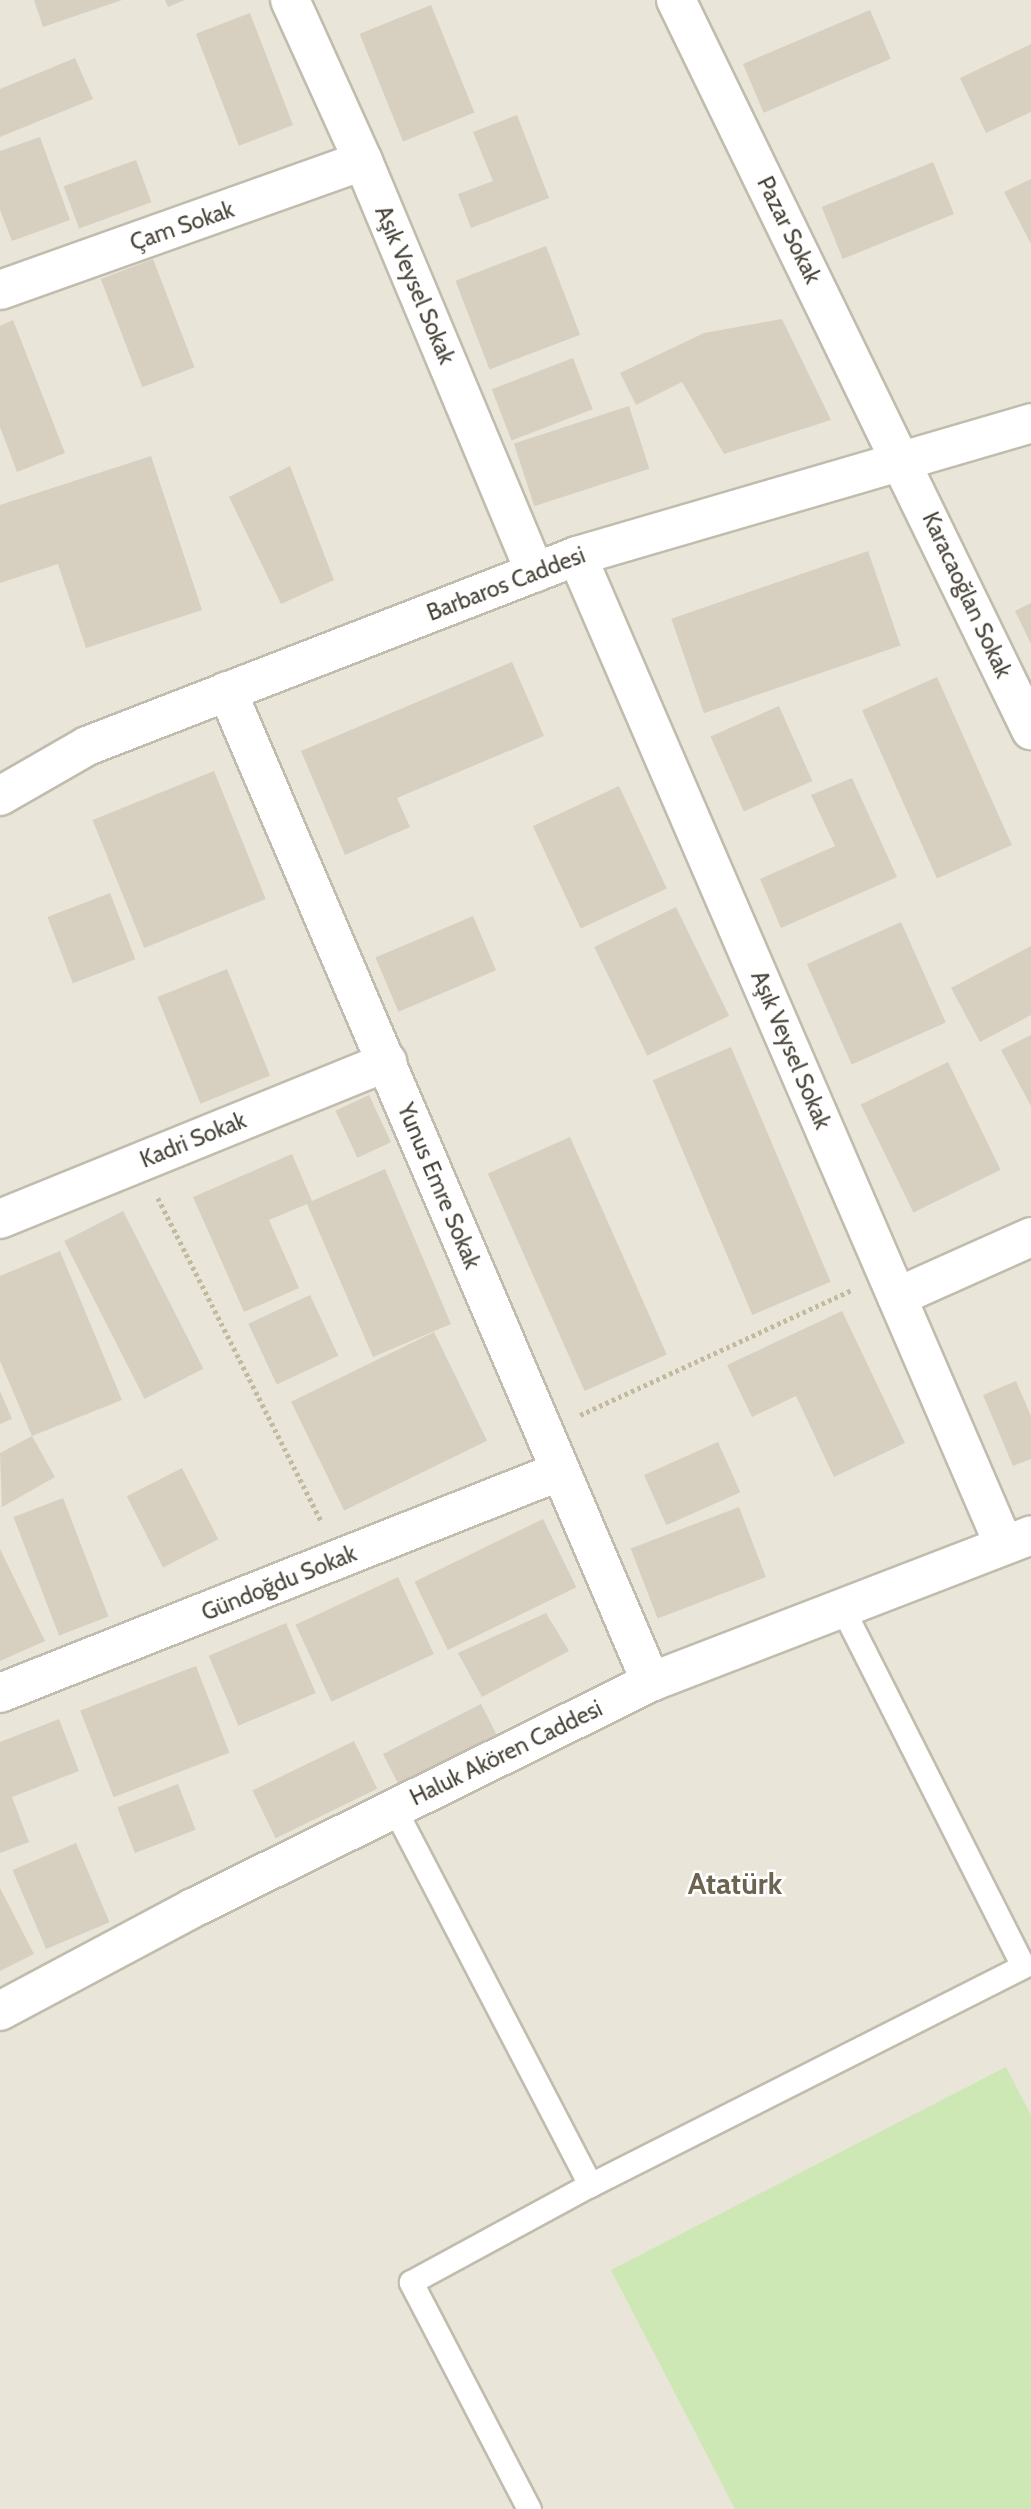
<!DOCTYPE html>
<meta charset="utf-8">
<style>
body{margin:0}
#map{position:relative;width:1031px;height:2509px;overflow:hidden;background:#f5f3eb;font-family:Cabin,sans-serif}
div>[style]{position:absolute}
.residential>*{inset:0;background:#e9e5d9;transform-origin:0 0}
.green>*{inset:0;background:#cde8b5}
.building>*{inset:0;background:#d7d0c0;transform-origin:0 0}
.path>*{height:4.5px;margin-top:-2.25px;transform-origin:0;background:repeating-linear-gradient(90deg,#c2b99f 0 3.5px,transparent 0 7px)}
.roads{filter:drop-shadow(2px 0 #c1bcad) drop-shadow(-2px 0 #c1bcad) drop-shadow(0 2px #c1bcad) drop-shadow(0 -2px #c1bcad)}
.service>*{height:23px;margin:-11.5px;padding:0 11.5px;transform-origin:11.5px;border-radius:11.5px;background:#fff}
.minor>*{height:38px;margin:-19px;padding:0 19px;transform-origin:19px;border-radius:19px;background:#fff}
.tertiary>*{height:38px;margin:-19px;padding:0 19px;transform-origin:19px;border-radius:19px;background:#fff}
span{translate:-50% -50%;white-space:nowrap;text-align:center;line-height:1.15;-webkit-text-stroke:5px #fff;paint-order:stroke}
.street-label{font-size:23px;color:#494439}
.district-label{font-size:30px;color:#6c6350;font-weight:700}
</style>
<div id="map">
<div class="residential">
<i style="left:0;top:0;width:1031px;height:2509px"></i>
</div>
<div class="green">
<i style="clip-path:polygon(1006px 2067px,1031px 2115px,1031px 2509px,735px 2509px,611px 2270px)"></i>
</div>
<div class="building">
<i style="clip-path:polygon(34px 0,122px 0,43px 27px)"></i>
<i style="clip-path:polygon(165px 0,185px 0,168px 7px)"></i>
<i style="left:431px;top:5px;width:116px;height:77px;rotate:68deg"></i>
<i style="left:870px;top:10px;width:53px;height:138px;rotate:67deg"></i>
<i style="left:250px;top:13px;width:120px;height:58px;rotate:69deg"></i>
<i style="clip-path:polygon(1031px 44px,1031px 112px,986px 133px,960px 78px)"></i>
<i style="clip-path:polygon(75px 58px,93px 99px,0 137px,0 89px)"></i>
<i style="clip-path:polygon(517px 115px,549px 198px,471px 228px,458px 194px,493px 181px,473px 132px)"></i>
<i style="clip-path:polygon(40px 137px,70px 220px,12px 241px,0 210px,0 151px)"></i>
<i style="left:136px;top:160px;width:45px;height:77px;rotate:70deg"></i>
<i style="left:933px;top:162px;width:56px;height:120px;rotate:68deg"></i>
<i style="clip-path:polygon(1031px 179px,1031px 244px,1004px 192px)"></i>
<i style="left:546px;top:246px;width:95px;height:97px;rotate:69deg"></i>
<i style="left:153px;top:259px;width:116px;height:56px;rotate:69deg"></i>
<i style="clip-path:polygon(782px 319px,831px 420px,724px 454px,682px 382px,636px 405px,620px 373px,704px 333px)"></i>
<i style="clip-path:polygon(13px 320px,65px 453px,17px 472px,0 427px,0 326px)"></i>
<i style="left:573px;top:358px;width:55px;height:87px;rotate:69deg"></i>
<i style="left:629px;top:406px;width:66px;height:121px;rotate:72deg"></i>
<i style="clip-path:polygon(151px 456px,202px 610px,86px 648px,58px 564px,0 583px,0 505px)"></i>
<i style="clip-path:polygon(290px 466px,334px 580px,281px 604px,229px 497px)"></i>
<i style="left:868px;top:551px;width:100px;height:208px;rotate:71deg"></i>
<i style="clip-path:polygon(1031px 603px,1031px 644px,1015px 611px)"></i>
<i style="clip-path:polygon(512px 662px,544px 736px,397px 798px,410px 827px,345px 855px,301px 751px)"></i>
<i style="left:937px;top:677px;width:184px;height:82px;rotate:66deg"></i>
<i style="left:779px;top:706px;width:82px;height:75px;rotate:66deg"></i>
<i style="left:214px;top:771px;width:138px;height:131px;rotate:68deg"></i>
<i style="clip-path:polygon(852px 778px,897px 877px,781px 928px,760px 879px,835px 846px,811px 795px)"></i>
<i style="left:619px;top:786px;width:113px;height:95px;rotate:65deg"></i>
<i style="left:110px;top:893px;width:71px;height:67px;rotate:69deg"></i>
<i style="left:676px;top:907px;width:121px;height:91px;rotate:64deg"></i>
<i style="left:473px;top:916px;width:59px;height:106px;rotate:67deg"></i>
<i style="left:901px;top:922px;width:110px;height:103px;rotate:66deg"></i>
<i style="clip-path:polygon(1031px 946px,1031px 1015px,980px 1042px,951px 988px)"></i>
<i style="left:227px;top:969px;width:115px;height:75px;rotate:68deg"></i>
<i style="clip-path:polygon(1031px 1035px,1031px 1106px,1001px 1050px)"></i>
<i style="left:731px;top:1047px;width:255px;height:85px;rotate:67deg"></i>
<i style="left:948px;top:1062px;width:120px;height:97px;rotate:64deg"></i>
<i style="left:369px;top:1095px;width:52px;height:37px;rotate:65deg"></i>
<i style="left:570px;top:1137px;width:238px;height:90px;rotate:66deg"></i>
<i style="clip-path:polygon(292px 1154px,312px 1201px,385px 1169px,451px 1324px,373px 1357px,307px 1204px,269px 1220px,299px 1288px,244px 1312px,193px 1197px)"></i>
<i style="left:123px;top:1211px;width:177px;height:66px;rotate:63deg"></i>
<i style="clip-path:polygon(60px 1251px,122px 1400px,32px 1436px,0 1361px,0 1276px)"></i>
<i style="left:310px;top:1295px;width:67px;height:68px;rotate:65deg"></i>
<i style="clip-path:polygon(842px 1311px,905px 1443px,834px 1477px,796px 1396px,752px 1417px,727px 1365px)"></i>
<i style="left:434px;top:1332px;width:121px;height:159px;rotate:64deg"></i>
<i style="clip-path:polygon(1016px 1381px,1031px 1416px,1031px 1459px,1013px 1466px,983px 1395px)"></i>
<i style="clip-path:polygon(0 1391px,12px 1419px,0 1424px)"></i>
<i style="clip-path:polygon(32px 1436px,55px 1477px,2px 1507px,0 1453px)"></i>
<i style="left:718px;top:1442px;width:55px;height:81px;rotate:66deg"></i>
<i style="left:182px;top:1468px;width:80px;height:62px;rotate:63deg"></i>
<i style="left:63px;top:1498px;width:127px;height:53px;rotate:69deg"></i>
<i style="left:739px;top:1507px;width:75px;height:116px;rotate:69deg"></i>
<i style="left:543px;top:1519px;width:76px;height:143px;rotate:64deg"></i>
<i style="clip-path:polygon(0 1549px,45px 1641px,0 1661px)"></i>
<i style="left:398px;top:1577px;width:85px;height:113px;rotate:65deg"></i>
<i style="clip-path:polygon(546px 1613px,569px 1651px,482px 1697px,458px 1653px)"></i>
<i style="left:286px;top:1623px;width:76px;height:84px;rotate:67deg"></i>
<i style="left:196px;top:1666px;width:93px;height:124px;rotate:69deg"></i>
<i style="left:481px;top:1704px;width:36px;height:110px;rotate:63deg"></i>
<i style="clip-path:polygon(59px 1719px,79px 1771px,12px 1797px,29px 1842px,0 1853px,0 1742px)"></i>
<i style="left:354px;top:1741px;width:53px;height:113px;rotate:64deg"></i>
<i style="left:178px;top:1784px;width:49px;height:65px;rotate:69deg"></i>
<i style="left:76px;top:1843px;width:86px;height:69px;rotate:67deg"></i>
<i style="clip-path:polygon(0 1888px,34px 1954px,0 1971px)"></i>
</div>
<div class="path">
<i style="left:158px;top:1198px;width:362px;rotate:63.2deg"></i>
<i style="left:580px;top:1415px;width:299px;rotate:-24.7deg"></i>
</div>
<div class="roads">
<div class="service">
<i style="left:394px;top:1808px;width:425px;rotate:62.5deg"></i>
<i style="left:590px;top:2185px;width:485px;rotate:-26.8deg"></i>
<i style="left:1023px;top:1966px;width:402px;rotate:-116.8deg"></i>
<i style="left:529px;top:2509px;width:256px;rotate:-117.5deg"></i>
<i style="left:411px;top:2282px;width:204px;rotate:-28.5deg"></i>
</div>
<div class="minor">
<i style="left:290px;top:0;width:177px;rotate:65.6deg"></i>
<i style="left:363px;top:161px;width:446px;rotate:67.3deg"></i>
<i style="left:676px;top:0;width:812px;rotate:64.07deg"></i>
<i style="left:0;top:290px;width:385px;rotate:-19.6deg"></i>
<i style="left:577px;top:556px;width:1077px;rotate:66.65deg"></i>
<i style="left:227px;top:691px;width:1078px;rotate:66.84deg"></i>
<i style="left:0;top:1219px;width:418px;rotate:-22.1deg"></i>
<i style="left:897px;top:1297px;width:147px;rotate:-24.1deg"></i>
<i style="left:0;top:1693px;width:600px;rotate:-21.61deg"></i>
</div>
<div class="tertiary">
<i style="left:0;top:796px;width:100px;rotate:-29.9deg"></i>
<i style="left:87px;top:746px;width:526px;rotate:-21.19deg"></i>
<i style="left:577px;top:556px;width:473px;rotate:-16.3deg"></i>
<i style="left:0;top:2011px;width:219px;rotate:-28.1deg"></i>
<i style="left:193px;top:1908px;width:511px;rotate:-26.26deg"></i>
<i style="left:651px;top:1682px;width:407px;rotate:-21.1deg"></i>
</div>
</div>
<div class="street-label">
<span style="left:182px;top:226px;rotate:-19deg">Çam Sokak</span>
<span style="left:789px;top:230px;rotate:64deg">Pazar Sokak</span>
<span style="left:415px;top:285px;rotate:67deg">Aşık Veysel Sokak</span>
<span style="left:506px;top:584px;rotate:-21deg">Barbaros Caddesi</span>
<span style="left:967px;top:595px;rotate:65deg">Karacaoğlan Sokak</span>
<span style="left:791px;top:1050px;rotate:67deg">Aşık Veysel Sokak</span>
<span style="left:193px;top:1140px;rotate:-22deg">Kadri Sokak</span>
<span style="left:439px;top:1186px;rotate:67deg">Yunus Emre Sokak</span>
<span style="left:279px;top:1583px;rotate:-22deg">Gündoğdu Sokak</span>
<span style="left:506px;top:1753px;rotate:-26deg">Haluk Akören Caddesi</span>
</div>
<div class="district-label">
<span style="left:735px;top:1884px">Atatürk</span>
</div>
</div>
